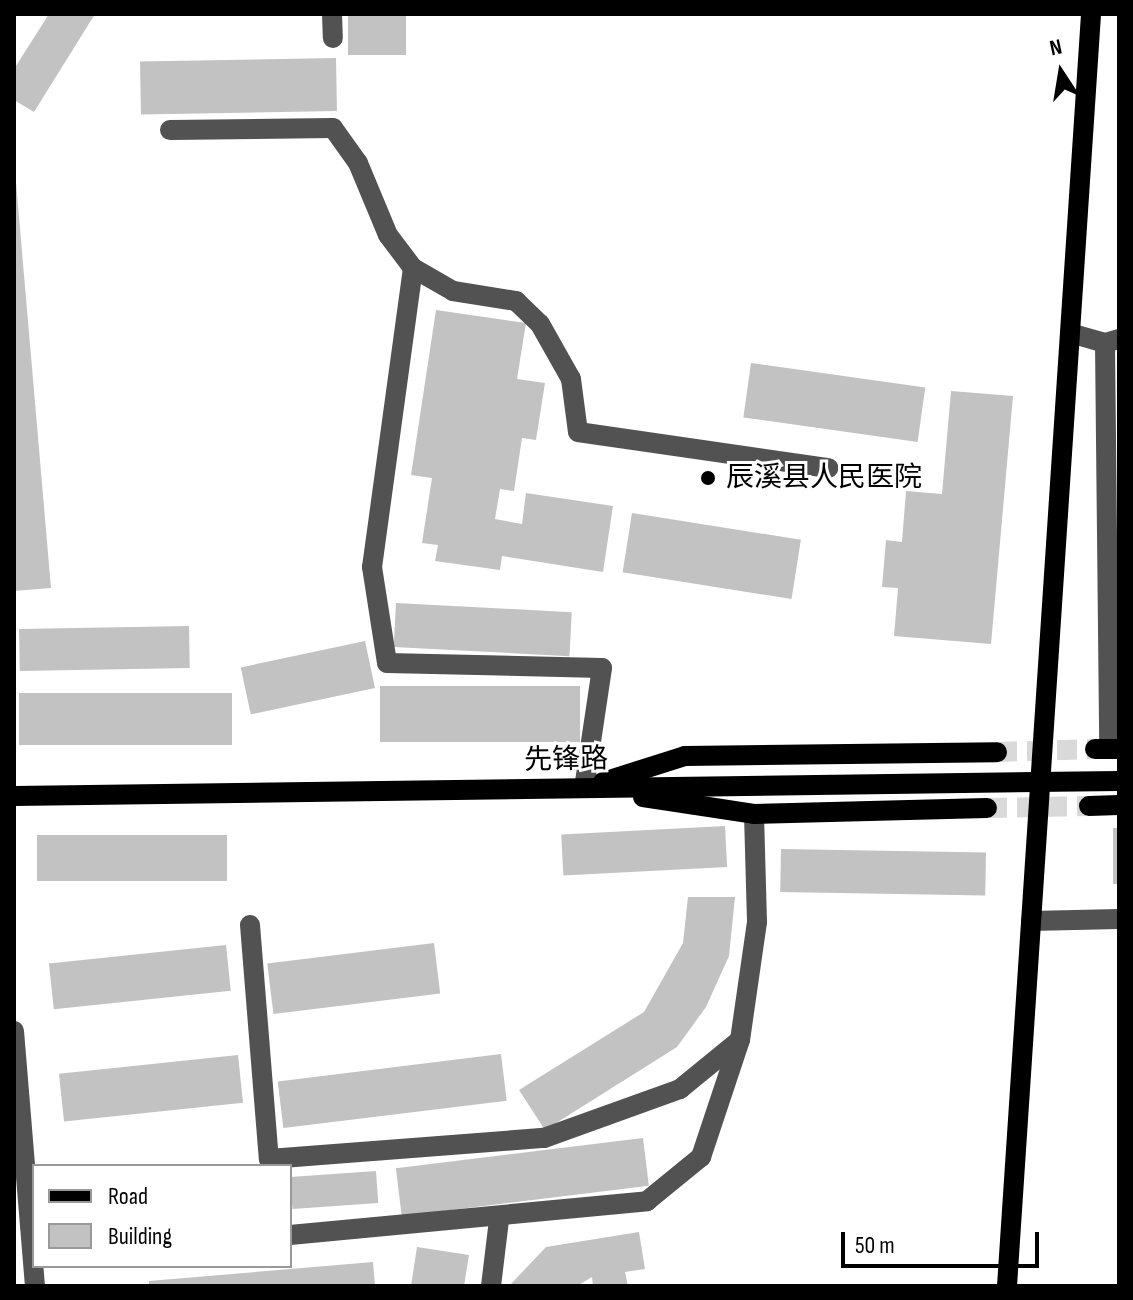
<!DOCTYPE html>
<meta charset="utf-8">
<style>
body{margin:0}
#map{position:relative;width:1133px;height:1300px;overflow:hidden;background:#fff;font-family:"Sofia Sans Condensed","Noto Sans SC",sans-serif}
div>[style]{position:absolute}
.building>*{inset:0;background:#c2c2c2;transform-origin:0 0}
.major-tunnel>*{height:20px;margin-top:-10px;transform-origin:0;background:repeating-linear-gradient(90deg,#d9d9d9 0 20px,transparent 0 30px)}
.minor>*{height:20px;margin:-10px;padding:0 10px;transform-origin:10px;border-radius:10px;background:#525252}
.major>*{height:20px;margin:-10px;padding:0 10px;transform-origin:10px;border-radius:10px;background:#000}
.dots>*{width:22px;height:22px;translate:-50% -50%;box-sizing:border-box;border:4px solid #fff;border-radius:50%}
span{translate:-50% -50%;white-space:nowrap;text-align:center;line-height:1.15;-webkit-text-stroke:6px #fff;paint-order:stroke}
.poi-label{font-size:28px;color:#000}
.left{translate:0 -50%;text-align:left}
.street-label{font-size:28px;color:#000}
.frame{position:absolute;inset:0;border:16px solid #000;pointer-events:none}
.legend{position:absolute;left:32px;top:1164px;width:260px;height:104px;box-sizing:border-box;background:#fff;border:2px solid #999;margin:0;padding:10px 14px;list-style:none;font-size:24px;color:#000}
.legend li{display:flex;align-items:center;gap:16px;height:40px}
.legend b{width:40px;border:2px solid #999}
.north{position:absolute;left:1021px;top:32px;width:80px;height:80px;-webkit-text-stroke:6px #fff;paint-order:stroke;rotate:348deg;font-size:22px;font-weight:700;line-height:32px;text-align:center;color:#000}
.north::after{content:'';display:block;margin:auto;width:28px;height:36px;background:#000;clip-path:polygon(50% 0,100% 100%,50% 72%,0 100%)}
.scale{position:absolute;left:841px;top:1232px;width:198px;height:36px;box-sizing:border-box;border:4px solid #000;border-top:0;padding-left:10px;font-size:24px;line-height:28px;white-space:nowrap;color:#000;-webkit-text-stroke:6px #fff;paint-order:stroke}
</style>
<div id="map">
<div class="building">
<i style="clip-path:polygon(49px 14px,95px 14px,34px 112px,14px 100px,14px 69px)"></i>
<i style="left:348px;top:14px;width:58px;height:41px"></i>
<i style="left:336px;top:58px;width:53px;height:196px;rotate:89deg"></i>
<i style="clip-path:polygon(14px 159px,51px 588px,14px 591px)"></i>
<i style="clip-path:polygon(436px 310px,526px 323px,517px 379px,545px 383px,536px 440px,522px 438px,514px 491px,500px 489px,495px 519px,522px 524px,526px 493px,613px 506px,603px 572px,502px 556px,500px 570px,435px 561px,438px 545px,422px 543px,432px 478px,411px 475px)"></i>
<i style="left:751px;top:363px;width:176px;height:55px;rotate:8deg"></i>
<i style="clip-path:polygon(951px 391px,1013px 396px,991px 644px,894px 636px,898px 588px,882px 587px,886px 540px,902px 542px,906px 491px,942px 494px)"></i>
<i style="left:632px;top:513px;width:171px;height:60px;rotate:9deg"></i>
<i style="left:396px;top:603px;width:176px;height:44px;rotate:3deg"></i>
<i style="left:189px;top:626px;width:42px;height:170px;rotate:89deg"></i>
<i style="left:365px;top:641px;width:48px;height:127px;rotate:78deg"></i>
<i style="left:380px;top:686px;width:200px;height:56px"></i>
<i style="left:232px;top:693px;width:52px;height:213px;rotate:90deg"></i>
<i style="left:725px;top:826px;width:41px;height:164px;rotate:87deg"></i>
<i style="left:1113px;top:828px;width:6px;height:56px"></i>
<i style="left:37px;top:835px;width:190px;height:46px"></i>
<i style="left:781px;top:849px;width:205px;height:43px;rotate:1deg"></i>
<i style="clip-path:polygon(688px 897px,735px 897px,729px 956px,706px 1007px,677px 1047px,545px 1130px,519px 1090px,644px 1012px,683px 943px)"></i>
<i style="left:434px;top:943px;width:51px;height:168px;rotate:83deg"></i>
<i style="left:226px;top:945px;width:46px;height:178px;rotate:84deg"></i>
<i style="left:501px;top:1054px;width:47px;height:225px;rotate:83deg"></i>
<i style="left:238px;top:1055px;width:48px;height:180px;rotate:84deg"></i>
<i style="left:643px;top:1138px;width:48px;height:249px;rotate:83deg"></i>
<i style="left:376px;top:1171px;width:32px;height:86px;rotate:86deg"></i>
<i style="clip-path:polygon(639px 1232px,645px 1269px,625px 1272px,628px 1286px,593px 1286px,592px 1277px,577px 1286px,509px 1286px,546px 1247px)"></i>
<i style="clip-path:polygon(417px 1247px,469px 1255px,464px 1286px,411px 1286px)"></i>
<i style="clip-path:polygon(373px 1262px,375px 1286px,149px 1286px,149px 1281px)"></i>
</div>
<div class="major-tunnel">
<i style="left:997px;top:752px;width:98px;rotate:-1.8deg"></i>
<i style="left:987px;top:808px;width:102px;rotate:-1.1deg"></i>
</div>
<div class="minor">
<i style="left:332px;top:14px;width:24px;rotate:88deg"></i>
<i style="left:170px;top:130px;width:163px;rotate:-0.7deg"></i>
<i style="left:333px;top:128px;width:43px;rotate:54.5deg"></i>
<i style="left:358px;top:163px;width:78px;rotate:67.4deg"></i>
<i style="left:388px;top:235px;width:41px;rotate:52.9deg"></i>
<i style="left:413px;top:268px;width:46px;rotate:29.9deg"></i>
<i style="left:453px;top:291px;width:64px;rotate:9deg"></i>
<i style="left:516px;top:301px;width:33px;rotate:44deg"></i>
<i style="left:540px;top:324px;width:63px;rotate:60.6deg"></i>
<i style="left:571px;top:379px;width:53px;rotate:82.5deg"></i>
<i style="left:578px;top:432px;width:253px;rotate:8.2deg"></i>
<i style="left:413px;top:268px;width:302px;rotate:97.8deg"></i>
<i style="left:372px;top:567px;width:97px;rotate:81.1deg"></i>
<i style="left:387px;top:663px;width:215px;rotate:1.3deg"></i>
<i style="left:602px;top:668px;width:121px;rotate:98.5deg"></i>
<i style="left:1070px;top:333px;width:36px;rotate:16deg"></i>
<i style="left:1105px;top:343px;width:15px;rotate:-16deg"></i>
<i style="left:1105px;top:343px;width:406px;rotate:89.4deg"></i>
<i style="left:1031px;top:921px;width:88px;rotate:-1.3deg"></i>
<i style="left:250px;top:925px;width:235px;rotate:85.4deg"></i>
<i style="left:269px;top:1159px;width:276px;rotate:-4.4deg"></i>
<i style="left:544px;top:1138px;width:145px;rotate:-19.8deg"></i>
<i style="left:680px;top:1089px;width:77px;rotate:-39.2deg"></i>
<i style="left:14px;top:1031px;width:256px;rotate:85.3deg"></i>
<i style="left:290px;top:1235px;width:359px;rotate:-5.4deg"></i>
<i style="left:647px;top:1201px;width:70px;rotate:-39.2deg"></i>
<i style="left:701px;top:1157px;width:123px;rotate:-71.6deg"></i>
<i style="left:740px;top:1040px;width:119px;rotate:-81.8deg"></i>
<i style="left:757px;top:922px;width:108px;rotate:-91.6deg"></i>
<i style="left:491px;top:1286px;width:66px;rotate:-83.1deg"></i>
</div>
<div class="major">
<i style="left:1095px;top:749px;width:24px"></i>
<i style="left:603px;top:782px;width:86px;rotate:-17.6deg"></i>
<i style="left:685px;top:756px;width:312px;rotate:-0.7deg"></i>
<i style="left:14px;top:796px;width:1105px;rotate:-0.78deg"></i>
<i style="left:643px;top:797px;width:112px;rotate:8.7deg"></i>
<i style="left:754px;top:814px;width:233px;rotate:-1.5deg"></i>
<i style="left:1089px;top:806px;width:30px;rotate:-2deg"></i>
<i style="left:1007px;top:1286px;width:1275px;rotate:-86.22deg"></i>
</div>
<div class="dots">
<i style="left:708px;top:478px;background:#000"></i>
</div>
<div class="poi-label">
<span class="left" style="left:726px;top:478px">辰溪县人民医院</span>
</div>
<div class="street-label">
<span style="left:566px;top:760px;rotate:-1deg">先锋路</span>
</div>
<div class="frame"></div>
<ul class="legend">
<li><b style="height:10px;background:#000"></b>Road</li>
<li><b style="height:22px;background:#c2c2c2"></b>Building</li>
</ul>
<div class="north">N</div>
<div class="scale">50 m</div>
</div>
